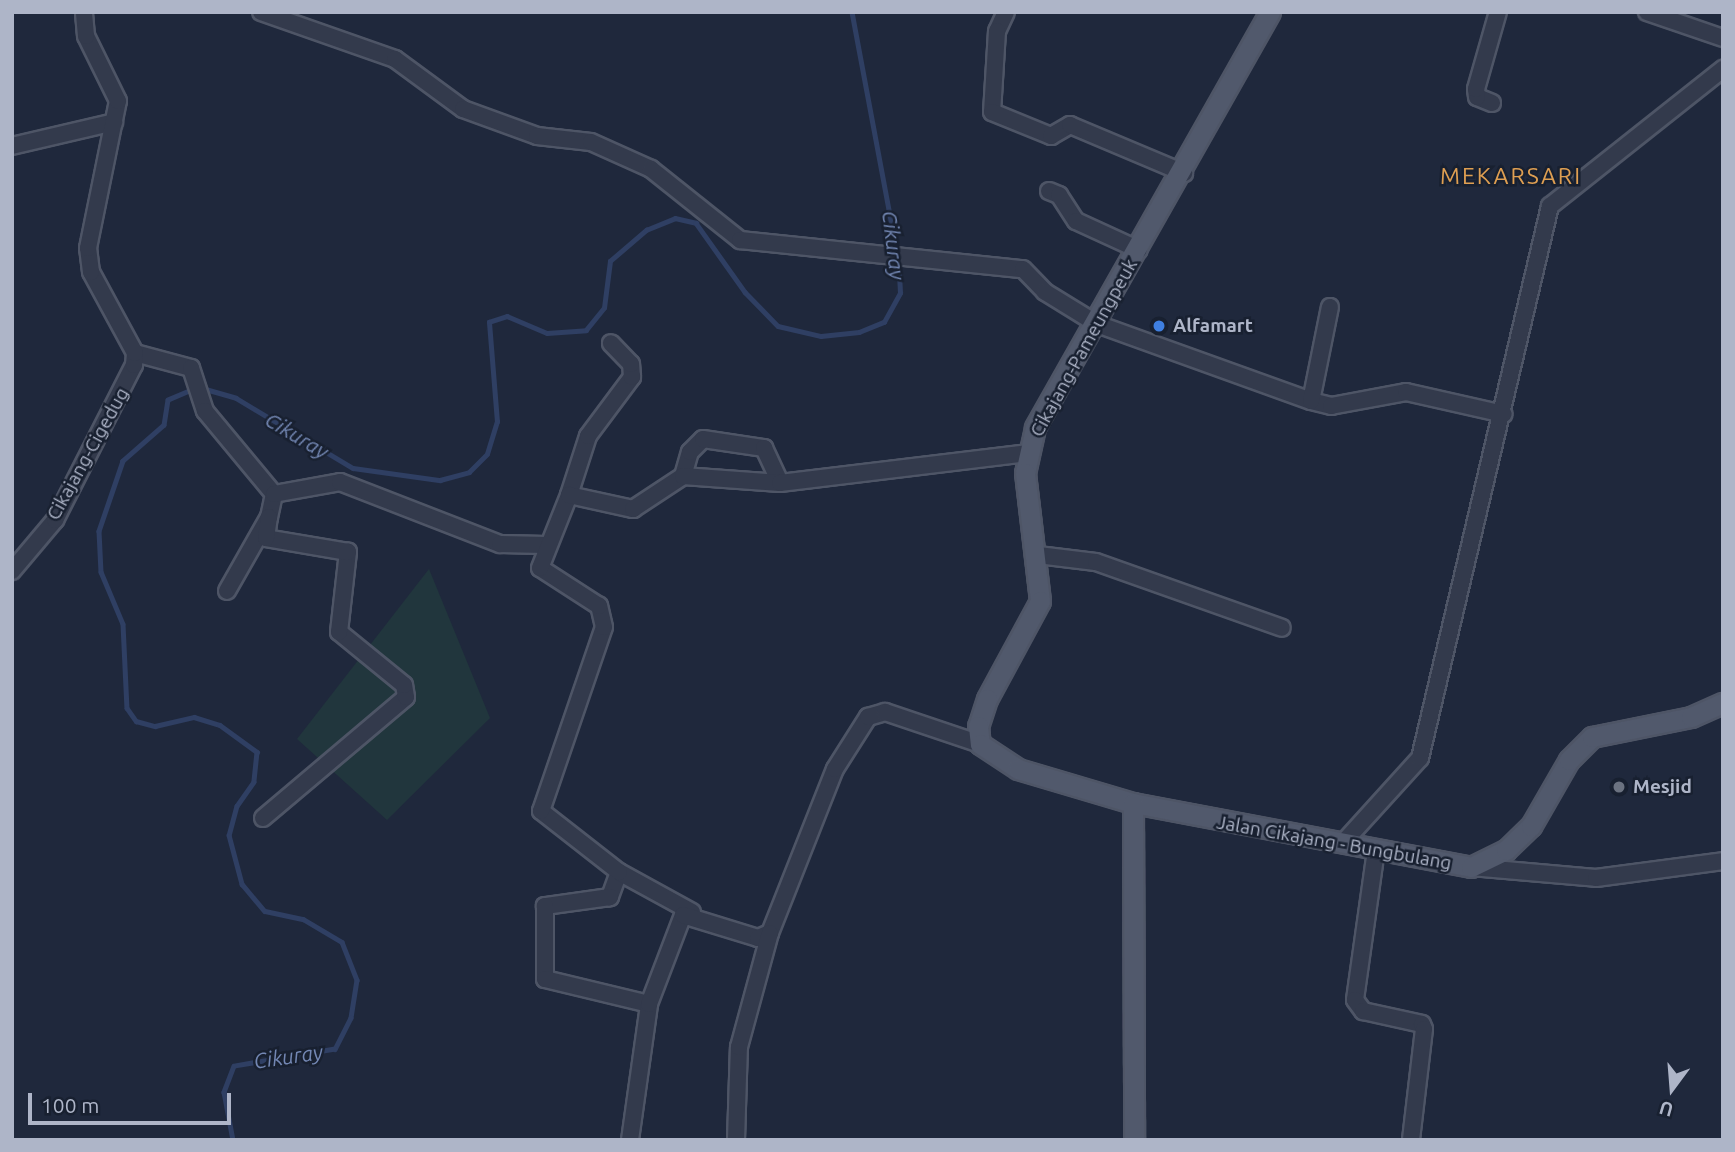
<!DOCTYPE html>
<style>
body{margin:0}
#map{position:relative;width:1735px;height:1152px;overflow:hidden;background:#1f283c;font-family:Ubuntu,sans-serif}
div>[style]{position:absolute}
.green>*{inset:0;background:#21363d}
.stream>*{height:4.5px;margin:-2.25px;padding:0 2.25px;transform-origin:2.25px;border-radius:2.25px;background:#2f3f63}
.roads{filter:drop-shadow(2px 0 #4e5566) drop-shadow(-2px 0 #4e5566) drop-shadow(0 2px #4e5566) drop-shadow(0 -2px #4e5566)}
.minor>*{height:16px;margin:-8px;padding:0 8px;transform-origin:8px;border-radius:8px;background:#333a4c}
.major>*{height:19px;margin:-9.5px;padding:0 9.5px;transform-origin:9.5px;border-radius:9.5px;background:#51596c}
.dots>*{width:19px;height:19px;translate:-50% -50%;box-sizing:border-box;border:4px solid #182030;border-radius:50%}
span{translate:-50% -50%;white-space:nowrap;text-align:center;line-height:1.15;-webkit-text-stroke:5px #182030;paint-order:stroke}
.poi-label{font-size:19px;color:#aeb5c8;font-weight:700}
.left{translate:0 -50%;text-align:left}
.street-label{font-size:19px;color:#aeb5c8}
.water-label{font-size:21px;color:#7387b3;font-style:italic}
.quarter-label{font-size:23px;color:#df9f52;letter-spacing:2px}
.frame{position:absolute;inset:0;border:14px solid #aeb5c8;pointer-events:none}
.north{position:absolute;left:1637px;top:1054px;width:70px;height:70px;-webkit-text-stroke:5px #182030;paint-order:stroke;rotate:196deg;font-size:19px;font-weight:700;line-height:28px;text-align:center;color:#aeb5c8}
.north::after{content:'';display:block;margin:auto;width:24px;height:32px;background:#aeb5c8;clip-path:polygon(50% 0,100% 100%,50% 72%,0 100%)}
.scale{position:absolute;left:28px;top:1093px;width:203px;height:32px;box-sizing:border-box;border:4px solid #aeb5c8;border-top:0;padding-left:9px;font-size:21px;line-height:24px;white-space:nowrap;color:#aeb5c8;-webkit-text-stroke:5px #182030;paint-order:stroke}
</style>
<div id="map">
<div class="green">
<i style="clip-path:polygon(429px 569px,490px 718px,387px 820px,297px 739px)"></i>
</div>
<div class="stream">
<i style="left:852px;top:12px;width:244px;rotate:79.4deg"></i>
<i style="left:202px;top:388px;width:35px;rotate:16deg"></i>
<i style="left:236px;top:398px;width:136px;rotate:30.9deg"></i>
<i style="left:353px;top:468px;width:88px;rotate:7.9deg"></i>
<i style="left:440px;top:480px;width:30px;rotate:-15deg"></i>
<i style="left:469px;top:472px;width:25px;rotate:-45deg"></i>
<i style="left:487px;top:454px;width:34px;rotate:-73deg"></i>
<i style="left:497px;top:422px;width:100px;rotate:-94.6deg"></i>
<i style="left:489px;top:322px;width:19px;rotate:-18deg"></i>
<i style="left:507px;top:316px;width:43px;rotate:23deg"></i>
<i style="left:547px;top:333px;width:39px;rotate:-4deg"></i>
<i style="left:586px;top:330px;width:28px;rotate:-51deg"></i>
<i style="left:604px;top:308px;width:47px;rotate:-82.7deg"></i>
<i style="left:610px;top:261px;width:48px;rotate:-40.7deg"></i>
<i style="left:646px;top:230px;width:31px;rotate:-22deg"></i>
<i style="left:675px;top:218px;width:22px;rotate:13deg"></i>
<i style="left:696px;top:223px;width:85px;rotate:54.6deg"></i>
<i style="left:745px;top:292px;width:47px;rotate:45.9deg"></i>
<i style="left:778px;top:326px;width:44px;rotate:13.1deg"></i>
<i style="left:821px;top:336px;width:38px;rotate:-6deg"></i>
<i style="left:859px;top:332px;width:27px;rotate:-22deg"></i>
<i style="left:884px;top:322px;width:33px;rotate:-61deg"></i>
<i style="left:900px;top:293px;width:33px;rotate:-93deg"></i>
<i style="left:194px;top:389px;width:28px;rotate:157deg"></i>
<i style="left:168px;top:400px;width:25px;rotate:99deg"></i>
<i style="left:164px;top:425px;width:55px;rotate:138.7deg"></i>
<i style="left:123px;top:461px;width:74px;rotate:108.9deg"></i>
<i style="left:99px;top:531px;width:41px;rotate:87.2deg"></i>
<i style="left:101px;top:572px;width:56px;rotate:67.1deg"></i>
<i style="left:123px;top:624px;width:84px;rotate:87.3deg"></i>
<i style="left:127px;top:708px;width:16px;rotate:55deg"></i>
<i style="left:136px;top:721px;width:20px;rotate:15deg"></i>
<i style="left:155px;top:726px;width:40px;rotate:-13deg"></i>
<i style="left:194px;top:717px;width:27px;rotate:17deg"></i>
<i style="left:220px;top:725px;width:46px;rotate:36.1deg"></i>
<i style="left:257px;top:752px;width:30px;rotate:96deg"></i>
<i style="left:254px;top:782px;width:29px;rotate:125deg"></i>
<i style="left:237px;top:806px;width:30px;rotate:105deg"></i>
<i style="left:229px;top:835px;width:51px;rotate:75.1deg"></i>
<i style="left:242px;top:884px;width:35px;rotate:50deg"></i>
<i style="left:265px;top:911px;width:39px;rotate:12deg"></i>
<i style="left:303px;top:919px;width:45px;rotate:30.5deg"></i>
<i style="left:342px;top:942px;width:41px;rotate:68.5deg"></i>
<i style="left:357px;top:980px;width:38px;rotate:99deg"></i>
<i style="left:351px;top:1018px;width:35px;rotate:117deg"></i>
<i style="left:335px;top:1049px;width:102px;rotate:170.4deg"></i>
<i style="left:234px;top:1066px;width:28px;rotate:111deg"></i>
<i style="left:224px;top:1092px;width:49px;rotate:79.4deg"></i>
</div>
<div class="roads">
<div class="minor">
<i style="left:261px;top:12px;width:142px;rotate:19.3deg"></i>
<i style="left:395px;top:59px;width:84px;rotate:36.3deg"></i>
<i style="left:463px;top:109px;width:79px;rotate:20deg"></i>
<i style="left:537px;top:136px;width:54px;rotate:6.3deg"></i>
<i style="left:591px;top:142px;width:66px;rotate:24.2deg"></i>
<i style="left:651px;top:169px;width:114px;rotate:38.6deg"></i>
<i style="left:740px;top:240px;width:284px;rotate:5.9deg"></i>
<i style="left:1023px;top:269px;width:32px;rotate:46deg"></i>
<i style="left:1045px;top:292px;width:61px;rotate:31.6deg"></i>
<i style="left:1097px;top:324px;width:227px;rotate:19.8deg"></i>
<i style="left:1311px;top:401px;width:21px;rotate:14deg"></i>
<i style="left:1331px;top:406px;width:76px;rotate:-10.6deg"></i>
<i style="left:1406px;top:392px;width:100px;rotate:12.7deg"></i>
<i style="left:1006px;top:12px;width:21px;rotate:115deg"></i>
<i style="left:997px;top:31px;width:81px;rotate:93.5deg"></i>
<i style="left:992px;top:112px;width:64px;rotate:22.1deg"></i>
<i style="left:1051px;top:136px;width:22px;rotate:-30deg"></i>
<i style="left:1070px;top:125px;width:124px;rotate:22.8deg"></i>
<i style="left:1647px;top:12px;width:80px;rotate:18.9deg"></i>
<i style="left:1492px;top:103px;width:16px;rotate:-158deg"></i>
<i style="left:1477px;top:97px;width:8px;rotate:-97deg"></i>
<i style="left:1476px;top:89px;width:80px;rotate:-74.1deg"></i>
<i style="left:12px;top:146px;width:105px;rotate:-13.2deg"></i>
<i style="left:1049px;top:191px;width:11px;rotate:22deg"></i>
<i style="left:1059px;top:195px;width:31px;rotate:57deg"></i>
<i style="left:1076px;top:221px;width:69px;rotate:24.7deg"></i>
<i style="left:135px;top:353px;width:58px;rotate:15deg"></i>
<i style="left:191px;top:368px;width:45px;rotate:72deg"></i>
<i style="left:205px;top:411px;width:108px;rotate:50.3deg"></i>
<i style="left:274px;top:494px;width:24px;rotate:102deg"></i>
<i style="left:269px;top:517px;width:85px;rotate:119.6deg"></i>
<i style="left:1311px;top:401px;width:96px;rotate:-78.6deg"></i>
<i style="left:683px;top:476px;width:25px;rotate:-74deg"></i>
<i style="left:690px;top:452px;width:18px;rotate:-45deg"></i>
<i style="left:703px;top:439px;width:62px;rotate:8.4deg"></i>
<i style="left:764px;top:448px;width:38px;rotate:65deg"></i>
<i style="left:274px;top:494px;width:67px;rotate:-10.3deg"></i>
<i style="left:340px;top:482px;width:172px;rotate:21.2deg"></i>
<i style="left:500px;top:544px;width:46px;rotate:1.2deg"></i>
<i style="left:569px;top:495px;width:62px;rotate:-72.1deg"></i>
<i style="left:588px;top:436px;width:74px;rotate:-53.3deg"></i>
<i style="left:632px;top:377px;width:13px;rotate:-94deg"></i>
<i style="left:631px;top:364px;width:29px;rotate:-134deg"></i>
<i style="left:1038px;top:555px;width:58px;rotate:6.9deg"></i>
<i style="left:1096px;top:562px;width:197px;rotate:19.5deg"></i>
<i style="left:12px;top:571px;width:67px;rotate:-49.9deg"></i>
<i style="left:55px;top:520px;width:174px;rotate:-63deg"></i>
<i style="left:134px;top:365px;width:12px;rotate:-85deg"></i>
<i style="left:135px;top:353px;width:92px;rotate:-118.5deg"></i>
<i style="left:91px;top:272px;width:24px;rotate:-97deg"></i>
<i style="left:88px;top:248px;width:150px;rotate:-78.5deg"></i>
<i style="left:118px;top:101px;width:72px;rotate:-116.2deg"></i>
<i style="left:86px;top:36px;width:24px;rotate:-95deg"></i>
<i style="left:263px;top:818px;width:187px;rotate:-40.2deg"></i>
<i style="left:406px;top:697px;width:12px;rotate:-99deg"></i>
<i style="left:404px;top:685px;width:84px;rotate:-140.8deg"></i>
<i style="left:339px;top:632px;width:81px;rotate:-83.6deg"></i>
<i style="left:348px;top:552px;width:83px;rotate:-170.3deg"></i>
<i style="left:266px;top:538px;width:21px;rotate:-82deg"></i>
<i style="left:1342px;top:844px;width:116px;rotate:-47.8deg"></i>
<i style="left:1420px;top:758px;width:567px;rotate:-76.75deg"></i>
<i style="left:1550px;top:206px;width:221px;rotate:-38.4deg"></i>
<i style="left:1376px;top:850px;width:151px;rotate:98deg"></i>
<i style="left:1355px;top:1000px;width:14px;rotate:54deg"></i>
<i style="left:1363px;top:1011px;width:60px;rotate:12.4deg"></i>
<i style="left:1422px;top:1024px;width:5px;rotate:68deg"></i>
<i style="left:1424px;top:1029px;width:112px;rotate:96.7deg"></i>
<i style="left:1471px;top:867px;width:125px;rotate:5deg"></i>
<i style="left:1596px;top:878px;width:128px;rotate:-7.6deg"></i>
<i style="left:619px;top:872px;width:27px;rotate:110deg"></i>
<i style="left:610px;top:897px;width:66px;rotate:172.1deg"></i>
<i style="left:545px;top:906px;width:73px;rotate:90deg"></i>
<i style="left:545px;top:979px;width:107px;rotate:13.5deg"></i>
<i style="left:692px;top:912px;width:83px;rotate:-151.3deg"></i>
<i style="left:619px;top:872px;width:99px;rotate:-142deg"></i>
<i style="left:541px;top:811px;width:194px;rotate:-71.1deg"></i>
<i style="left:604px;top:627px;width:22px;rotate:-103deg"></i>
<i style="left:599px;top:606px;width:70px;rotate:-147.2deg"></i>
<i style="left:540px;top:568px;width:79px;rotate:-68.3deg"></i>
<i style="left:569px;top:495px;width:66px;rotate:12.3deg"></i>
<i style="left:633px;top:509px;width:60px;rotate:-33.4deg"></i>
<i style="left:683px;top:476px;width:97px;rotate:4.1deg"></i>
<i style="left:780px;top:483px;width:249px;rotate:-6.9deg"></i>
<i style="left:630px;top:1140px;width:137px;rotate:-82deg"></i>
<i style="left:649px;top:1004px;width:95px;rotate:-69.1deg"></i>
<i style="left:683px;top:915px;width:78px;rotate:17deg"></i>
<i style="left:758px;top:938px;width:13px;rotate:-23deg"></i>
<i style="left:770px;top:933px;width:176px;rotate:-68.4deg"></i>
<i style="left:835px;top:769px;width:62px;rotate:-57.6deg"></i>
<i style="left:868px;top:717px;width:18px;rotate:-16deg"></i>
<i style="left:885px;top:712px;width:100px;rotate:18.6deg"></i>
<i style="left:736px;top:1140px;width:93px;rotate:-88.2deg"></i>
<i style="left:739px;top:1047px;width:118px;rotate:-74.8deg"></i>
</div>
<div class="major">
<i style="left:1270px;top:12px;width:478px;rotate:119.5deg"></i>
<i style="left:1035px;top:428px;width:46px;rotate:102.5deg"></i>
<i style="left:1025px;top:473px;width:129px;rotate:83.3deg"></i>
<i style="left:1040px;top:601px;width:111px;rotate:118.4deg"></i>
<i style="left:987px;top:699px;width:28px;rotate:108deg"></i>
<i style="left:978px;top:726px;width:18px;rotate:84deg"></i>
<i style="left:980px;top:744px;width:45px;rotate:33.3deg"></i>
<i style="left:1018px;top:769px;width:120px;rotate:16.5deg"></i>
<i style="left:1133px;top:803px;width:344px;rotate:10.7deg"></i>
<i style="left:1471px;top:867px;width:39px;rotate:-26deg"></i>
<i style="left:1506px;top:850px;width:35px;rotate:-44deg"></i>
<i style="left:1531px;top:826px;width:76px;rotate:-60.1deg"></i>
<i style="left:1569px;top:760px;width:33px;rotate:-45deg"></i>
<i style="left:1592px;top:737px;width:101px;rotate:-11.4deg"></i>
<i style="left:1691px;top:717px;width:35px;rotate:-24deg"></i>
<i style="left:1133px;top:803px;width:337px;rotate:89.8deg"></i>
</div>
</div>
<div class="dots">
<i style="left:1159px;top:326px;background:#3f7fe0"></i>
<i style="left:1619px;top:787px;background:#6b7280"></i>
</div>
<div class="poi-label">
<span class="left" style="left:1173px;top:326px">Alfamart</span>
<span class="left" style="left:1633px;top:787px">Mesjid</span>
</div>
<div class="street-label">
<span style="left:1084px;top:348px;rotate:-61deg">Cikajang-Pameungpeuk</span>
<span style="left:88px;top:454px;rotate:-61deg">Cikajang-Cigedug</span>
<span style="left:1334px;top:843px;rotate:10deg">Jalan Cikajang - Bungbulang</span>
</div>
<div class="water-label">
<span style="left:894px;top:245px;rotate:83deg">Cikuray</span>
<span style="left:297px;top:435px;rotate:31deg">Cikuray</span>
<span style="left:288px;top:1056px;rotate:-8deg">Cikuray</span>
</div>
<div class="quarter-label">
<span style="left:1511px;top:176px">MEKARSARI</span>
</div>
<div class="frame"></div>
<div class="north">U</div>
<div class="scale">100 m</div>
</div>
